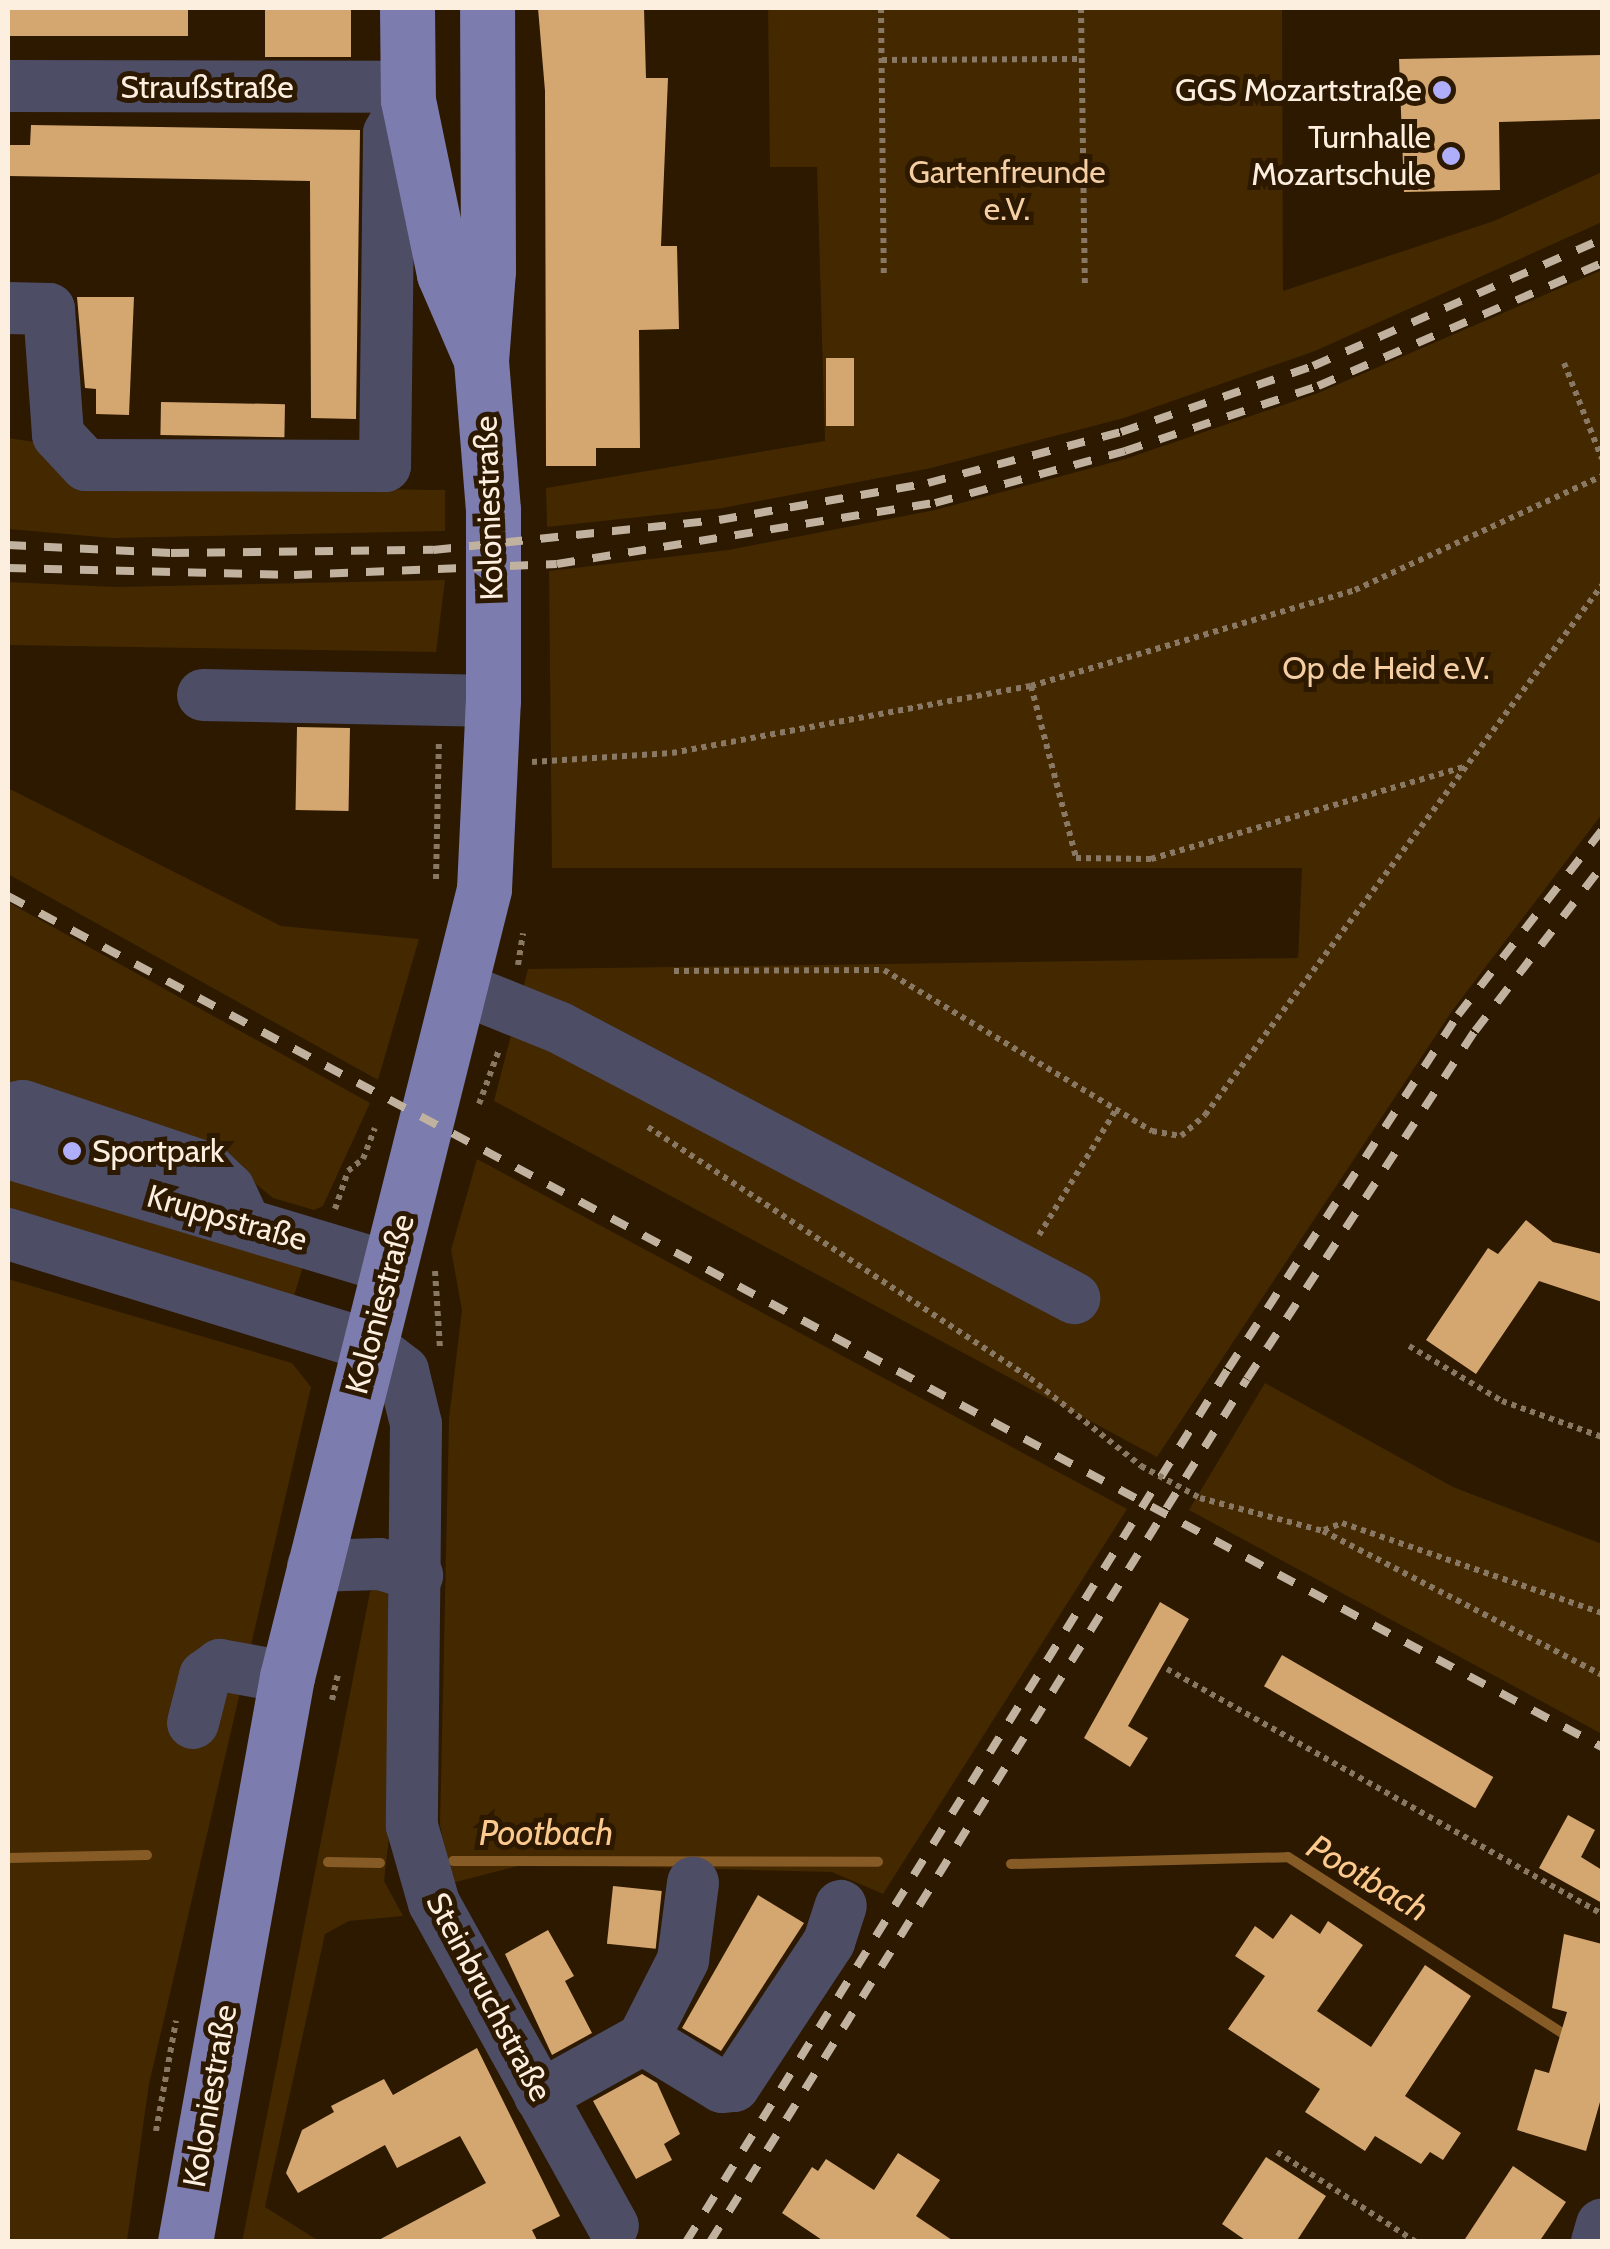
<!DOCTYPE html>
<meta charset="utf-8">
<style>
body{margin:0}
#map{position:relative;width:1610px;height:2249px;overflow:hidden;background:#2c1900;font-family:Cabin,sans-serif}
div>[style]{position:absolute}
.green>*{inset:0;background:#432800;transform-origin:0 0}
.stream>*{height:10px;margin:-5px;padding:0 5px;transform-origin:5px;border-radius:5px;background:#865b25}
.building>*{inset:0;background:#d4a670;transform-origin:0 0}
.path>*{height:6px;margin-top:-3px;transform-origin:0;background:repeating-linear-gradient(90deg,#897864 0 5px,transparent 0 10px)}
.minor>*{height:52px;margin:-26px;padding:0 26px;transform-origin:26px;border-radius:26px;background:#4d4d66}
.major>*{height:55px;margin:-27.5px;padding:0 27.5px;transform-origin:27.5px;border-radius:27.5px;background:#7d7cae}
.rail>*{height:8px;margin-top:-4px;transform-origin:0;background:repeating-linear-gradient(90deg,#c1b19f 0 18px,transparent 0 36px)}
.path-bridge>*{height:6px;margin-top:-3px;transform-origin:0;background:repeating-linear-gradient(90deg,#897864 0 5px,transparent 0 10px)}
.dots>*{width:28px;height:28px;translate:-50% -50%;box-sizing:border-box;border:5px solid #2c1900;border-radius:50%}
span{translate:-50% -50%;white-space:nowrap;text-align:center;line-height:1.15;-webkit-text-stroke:10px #2c1900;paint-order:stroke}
.street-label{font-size:32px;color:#fdefe0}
.poi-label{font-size:32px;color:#fdefe0}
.right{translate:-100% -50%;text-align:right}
.left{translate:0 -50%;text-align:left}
.park-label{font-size:32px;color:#f5cfa3}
.water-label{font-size:35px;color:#fcc98e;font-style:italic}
.frame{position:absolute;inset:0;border:10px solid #fdefe0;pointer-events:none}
</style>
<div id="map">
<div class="green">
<i style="clip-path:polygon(768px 8px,1282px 8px,1283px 291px,1494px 221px,1602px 172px,1602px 222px,1315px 351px,1124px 418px,931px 468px,723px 508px,547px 527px,546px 488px,825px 441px,817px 167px,770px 167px)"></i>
<i style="clip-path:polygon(1602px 270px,1602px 814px,1452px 1011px,1157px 1457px,494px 1101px,528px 969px,1298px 958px,1302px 868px,552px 868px,549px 571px,728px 550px,935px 510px,1125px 459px,1318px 393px)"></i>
<i style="clip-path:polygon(8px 438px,358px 489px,445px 490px,445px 531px,112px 538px,8px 529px)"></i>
<i style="clip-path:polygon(445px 580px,436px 652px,8px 645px,8px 582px,116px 587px)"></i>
<i style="clip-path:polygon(8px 788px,281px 926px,419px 939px,378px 1080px,8px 874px)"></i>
<i style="clip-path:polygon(8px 902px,370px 1103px,323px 1206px,314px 1210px,273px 1198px,209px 1146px,8px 1087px)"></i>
<i style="clip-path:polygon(477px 1159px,1127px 1509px,883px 1894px,832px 1872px,526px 1864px,452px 1883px,440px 1825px,449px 1418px,462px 1310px,451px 1250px)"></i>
<i style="left:8px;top:1171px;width:310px;height:45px;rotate:17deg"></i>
<i style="clip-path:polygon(8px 1279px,292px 1363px,311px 1387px,149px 2084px,127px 2241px,8px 2241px)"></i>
<i style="clip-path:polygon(1265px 1383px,1453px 1487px,1602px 1544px,1602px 1734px,1189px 1510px)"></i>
<i style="clip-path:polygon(377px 1587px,388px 1589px,390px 1828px,384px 1881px,403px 1916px,349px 1921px,325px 1934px,265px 2207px,319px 2241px,242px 2242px,370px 1592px)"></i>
</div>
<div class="stream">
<i style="left:8px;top:1858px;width:139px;rotate:-1.2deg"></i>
<i style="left:453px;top:1861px;width:425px;rotate:0.1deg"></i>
<i style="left:328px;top:1862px;width:52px;rotate:1.1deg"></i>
<i style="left:1011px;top:1864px;width:277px;rotate:-1.4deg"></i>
<i style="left:1288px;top:1857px;width:337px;rotate:32.7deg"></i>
</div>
<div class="building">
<i style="left:8px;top:8px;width:180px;height:28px"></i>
<i style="left:265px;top:8px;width:86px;height:49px"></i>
<i style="clip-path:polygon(538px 8px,644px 8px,646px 78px,668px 78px,661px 246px,677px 246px,679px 329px,639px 330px,640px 448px,596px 448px,596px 466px,546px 466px,545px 91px)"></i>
<i style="clip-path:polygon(1602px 55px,1602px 119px,1499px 122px,1500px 190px,1404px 192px,1399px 59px)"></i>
<i style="clip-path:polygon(31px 125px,360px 130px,356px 419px,311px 418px,310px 181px,8px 176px,8px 145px,30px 145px)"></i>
<i style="clip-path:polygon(77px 297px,134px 297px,129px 415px,96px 414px,96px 389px,85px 388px)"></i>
<i style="left:826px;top:358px;width:28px;height:68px"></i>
<i style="left:161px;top:402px;width:124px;height:33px;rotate:1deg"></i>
<i style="left:297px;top:727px;width:53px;height:83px;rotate:1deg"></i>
<i style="clip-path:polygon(1526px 1220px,1553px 1242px,1602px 1254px,1602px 1302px,1539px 1281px,1476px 1374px,1426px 1340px,1488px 1248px,1498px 1254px)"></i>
<i style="clip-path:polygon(1160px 1602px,1189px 1619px,1128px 1726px,1148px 1738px,1130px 1767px,1084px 1738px)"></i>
<i style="left:1282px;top:1655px;width:244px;height:36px;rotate:30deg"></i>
<i style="clip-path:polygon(1568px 1815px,1595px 1830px,1581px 1857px,1602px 1870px,1602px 1903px,1539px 1868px)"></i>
<i style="left:613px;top:1886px;width:49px;height:58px;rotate:6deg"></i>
<i style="clip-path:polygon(758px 1895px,804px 1923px,721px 2051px,682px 2028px)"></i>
<i style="clip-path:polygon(1291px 1914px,1320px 1934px,1328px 1921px,1363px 1945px,1317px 2011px,1371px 2047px,1425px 1965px,1471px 1996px,1405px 2096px,1461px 2133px,1443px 2160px,1430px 2152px,1421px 2164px,1375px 2136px,1365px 2151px,1305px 2112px,1320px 2089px,1228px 2029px,1265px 1976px,1235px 1956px,1255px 1926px,1273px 1939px)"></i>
<i style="clip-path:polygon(548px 1930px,574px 1976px,565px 1981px,592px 2033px,552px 2055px,505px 1954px)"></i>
<i style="clip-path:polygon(1564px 1934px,1602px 1944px,1602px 2095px,1586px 2151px,1517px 2130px,1535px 2069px,1549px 2073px,1567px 2012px,1552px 2008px)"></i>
<i style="clip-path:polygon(477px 2048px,560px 2216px,532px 2230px,538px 2242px,375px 2242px,486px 2183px,460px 2136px,397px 2168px,385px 2145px,298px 2193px,286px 2173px,302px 2130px,334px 2112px,331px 2106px,384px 2079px,393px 2095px)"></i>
<i style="clip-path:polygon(642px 2074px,657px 2083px,680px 2134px,664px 2144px,672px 2160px,636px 2179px,593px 2101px)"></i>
<i style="clip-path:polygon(898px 2153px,940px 2180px,916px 2216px,955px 2242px,825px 2242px,782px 2213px,812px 2167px,818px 2171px,826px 2159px,874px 2190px)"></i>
<i style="clip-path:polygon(1266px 2157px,1326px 2196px,1296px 2242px,1248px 2242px,1222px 2224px)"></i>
<i style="clip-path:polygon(1513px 2166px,1566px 2202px,1539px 2242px,1463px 2242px)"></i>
</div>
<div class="path">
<i style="left:881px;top:8px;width:269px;rotate:89.4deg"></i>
<i style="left:1081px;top:8px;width:275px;rotate:89.2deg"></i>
<i style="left:882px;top:60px;width:200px;rotate:-0.3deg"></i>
<i style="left:1564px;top:363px;width:103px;rotate:68.4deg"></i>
<i style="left:1031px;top:686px;width:178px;rotate:75.3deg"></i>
<i style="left:1076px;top:858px;width:75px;rotate:0.8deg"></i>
<i style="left:1151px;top:859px;width:329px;rotate:-16.4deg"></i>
<i style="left:532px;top:762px;width:140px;rotate:-3.7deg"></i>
<i style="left:672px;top:753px;width:365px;rotate:-10.6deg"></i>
<i style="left:1031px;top:686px;width:338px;rotate:-16.5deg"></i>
<i style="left:1355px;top:590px;width:272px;rotate:-24.8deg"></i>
<i style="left:436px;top:879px;width:138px;rotate:-88.8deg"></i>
<i style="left:518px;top:965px;width:32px;rotate:-81deg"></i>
<i style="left:674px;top:971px;width:210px;rotate:-0.3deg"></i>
<i style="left:884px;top:970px;width:313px;rotate:31deg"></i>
<i style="left:1152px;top:1131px;width:29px;rotate:10deg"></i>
<i style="left:1181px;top:1136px;width:32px;rotate:-41deg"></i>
<i style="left:1205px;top:1115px;width:662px;rotate:-53.16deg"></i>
<i style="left:479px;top:1104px;width:58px;rotate:-69.7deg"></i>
<i style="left:648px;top:1127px;width:457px;rotate:33.3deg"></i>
<i style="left:1030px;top:1378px;width:142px;rotate:38.4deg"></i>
<i style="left:335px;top:1209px;width:40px;rotate:-71.1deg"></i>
<i style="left:348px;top:1171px;width:19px;rotate:-39deg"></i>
<i style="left:363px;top:1159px;width:33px;rotate:-69deg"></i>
<i style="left:1039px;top:1235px;width:147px;rotate:-58.4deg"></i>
<i style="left:435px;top:1271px;width:77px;rotate:86.3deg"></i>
<i style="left:1409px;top:1346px;width:108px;rotate:30.6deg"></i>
<i style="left:1502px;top:1401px;width:106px;rotate:19.8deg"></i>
<i style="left:1200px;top:1498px;width:127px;rotate:15deg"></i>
<i style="left:1323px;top:1531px;width:314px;rotate:27.3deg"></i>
<i style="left:1324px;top:1530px;width:19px;rotate:-21deg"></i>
<i style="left:1342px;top:1523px;width:275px;rotate:19.1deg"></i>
<i style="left:1167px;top:1669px;width:499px;rotate:29.4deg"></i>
<i style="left:332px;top:1700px;width:28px;rotate:-77deg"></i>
<i style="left:156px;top:2131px;width:112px;rotate:-79.7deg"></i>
<i style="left:1277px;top:2152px;width:166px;rotate:32.9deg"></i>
</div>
<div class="minor">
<i style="left:8px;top:86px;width:399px;rotate:0.1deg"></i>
<i style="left:8px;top:308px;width:41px;rotate:1.4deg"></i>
<i style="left:49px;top:309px;width:126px;rotate:85.9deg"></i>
<i style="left:58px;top:435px;width:41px;rotate:47deg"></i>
<i style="left:86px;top:465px;width:299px;rotate:0.2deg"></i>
<i style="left:385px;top:466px;width:333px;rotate:-89.3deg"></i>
<i style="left:389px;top:133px;width:38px;rotate:-60deg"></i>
<i style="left:203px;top:695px;width:290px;rotate:1.2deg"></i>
<i style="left:463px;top:989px;width:105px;rotate:21.9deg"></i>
<i style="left:560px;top:1028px;width:581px;rotate:27.71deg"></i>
<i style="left:8px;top:1109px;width:15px;rotate:-11deg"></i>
<i style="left:23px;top:1106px;width:194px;rotate:18.6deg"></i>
<i style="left:207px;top:1168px;width:30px;rotate:44deg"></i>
<i style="left:229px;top:1189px;width:38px;rotate:65deg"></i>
<i style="left:8px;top:1153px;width:397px;rotate:16.7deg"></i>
<i style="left:8px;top:1234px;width:378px;rotate:17.1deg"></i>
<i style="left:369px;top:1345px;width:43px;rotate:37.4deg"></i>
<i style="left:403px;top:1371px;width:55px;rotate:76.2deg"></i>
<i style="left:416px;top:1424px;width:402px;rotate:90.6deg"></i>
<i style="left:412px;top:1826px;width:80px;rotate:74.1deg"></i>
<i style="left:434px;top:1903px;width:369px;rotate:61deg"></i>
<i style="left:313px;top:1566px;width:67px;rotate:-1.7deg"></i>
<i style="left:380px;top:1564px;width:39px;rotate:17deg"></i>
<i style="left:193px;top:1723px;width:49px;rotate:-75.7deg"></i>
<i style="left:205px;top:1676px;width:19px;rotate:-36deg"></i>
<i style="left:220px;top:1665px;width:68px;rotate:10.2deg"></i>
<i style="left:643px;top:2039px;width:92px;rotate:31.3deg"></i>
<i style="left:722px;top:2087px;width:12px;rotate:-5deg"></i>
<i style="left:734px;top:2086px;width:173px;rotate:-56.6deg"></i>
<i style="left:829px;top:1942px;width:38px;rotate:-72deg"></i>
<i style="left:540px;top:2096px;width:118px;rotate:-29deg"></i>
<i style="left:643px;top:2039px;width:89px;rotate:-63.1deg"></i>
<i style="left:683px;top:1960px;width:78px;rotate:-82.6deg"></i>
<i style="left:1597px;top:2242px;width:18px;rotate:-74deg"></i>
</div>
<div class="major">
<i style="left:407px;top:8px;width:92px;rotate:89.4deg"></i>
<i style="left:408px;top:100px;width:178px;rotate:78.3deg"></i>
<i style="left:444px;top:274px;width:86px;rotate:66.7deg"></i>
<i style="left:185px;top:2242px;width:574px;rotate:-79.77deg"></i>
<i style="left:287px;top:1677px;width:812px;rotate:-75.96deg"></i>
<i style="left:484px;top:889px;width:188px;rotate:-87.3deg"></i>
<i style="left:493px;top:701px;width:191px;rotate:-90deg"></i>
<i style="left:493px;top:510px;width:149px;rotate:-94.6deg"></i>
<i style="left:481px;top:361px;width:90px;rotate:-85.6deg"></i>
<i style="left:488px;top:271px;width:263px;rotate:-90.2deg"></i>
</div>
<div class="rail">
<i style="left:8px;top:545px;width:163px;rotate:2.8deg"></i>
<i style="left:171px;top:553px;width:262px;rotate:-0.7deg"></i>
<i style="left:433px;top:550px;width:288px;rotate:-6deg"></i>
<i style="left:719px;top:520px;width:212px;rotate:-10deg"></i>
<i style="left:928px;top:483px;width:200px;rotate:-14.8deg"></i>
<i style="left:1121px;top:432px;width:203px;rotate:-19deg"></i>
<i style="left:1313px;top:366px;width:316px;rotate:-23.7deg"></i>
<i style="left:8px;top:568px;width:286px;rotate:1.4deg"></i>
<i style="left:294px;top:575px;width:263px;rotate:-2.4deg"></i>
<i style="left:557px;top:564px;width:383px;rotate:-9.2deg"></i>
<i style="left:935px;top:503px;width:197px;rotate:-15.3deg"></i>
<i style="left:1125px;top:451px;width:204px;rotate:-18.6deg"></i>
<i style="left:1318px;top:386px;width:309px;rotate:-23.4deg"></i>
<i style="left:8px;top:896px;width:1807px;rotate:28.1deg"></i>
<i style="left:686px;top:2242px;width:1028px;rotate:-58.17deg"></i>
<i style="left:1228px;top:1369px;width:422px;rotate:-57deg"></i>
<i style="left:1458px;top:1015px;width:234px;rotate:-52.1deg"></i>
<i style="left:710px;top:2242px;width:1016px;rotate:-58.11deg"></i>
<i style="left:1247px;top:1379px;width:416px;rotate:-56.8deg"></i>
<i style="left:1475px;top:1031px;width:208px;rotate:-52.4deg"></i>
</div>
<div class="path-bridge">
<i style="left:1141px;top:1466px;width:67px;rotate:28.5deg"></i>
</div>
<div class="dots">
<i style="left:1442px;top:90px;background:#afaefa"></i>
<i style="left:1451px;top:156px;background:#afaefa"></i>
<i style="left:72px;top:1151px;background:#afaefa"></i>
</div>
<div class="street-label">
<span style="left:207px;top:87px">Straußstraße</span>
<span style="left:489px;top:508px;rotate:-92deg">Koloniestraße</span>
<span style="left:227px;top:1218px;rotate:16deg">Kruppstraße</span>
<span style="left:380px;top:1304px;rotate:-75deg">Koloniestraße</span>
<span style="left:489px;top:1997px;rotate:62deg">Steinbruchstraße</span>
<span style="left:210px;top:2096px;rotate:-80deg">Koloniestraße</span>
</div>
<div class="poi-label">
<span class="right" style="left:1422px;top:90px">GGS Mozartstraße</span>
<span class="right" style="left:1431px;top:156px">Turnhalle<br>Mozartschule</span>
<span class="left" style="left:92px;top:1151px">Sportpark</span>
</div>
<div class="park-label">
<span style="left:1007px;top:191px">Gartenfreunde<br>e.V.</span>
<span style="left:1386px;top:668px">Op de Heid e.V.</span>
</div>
<div class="water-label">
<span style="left:546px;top:1833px">Pootbach</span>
<span style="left:1368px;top:1878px;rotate:31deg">Pootbach</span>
</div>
<div class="frame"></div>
</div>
